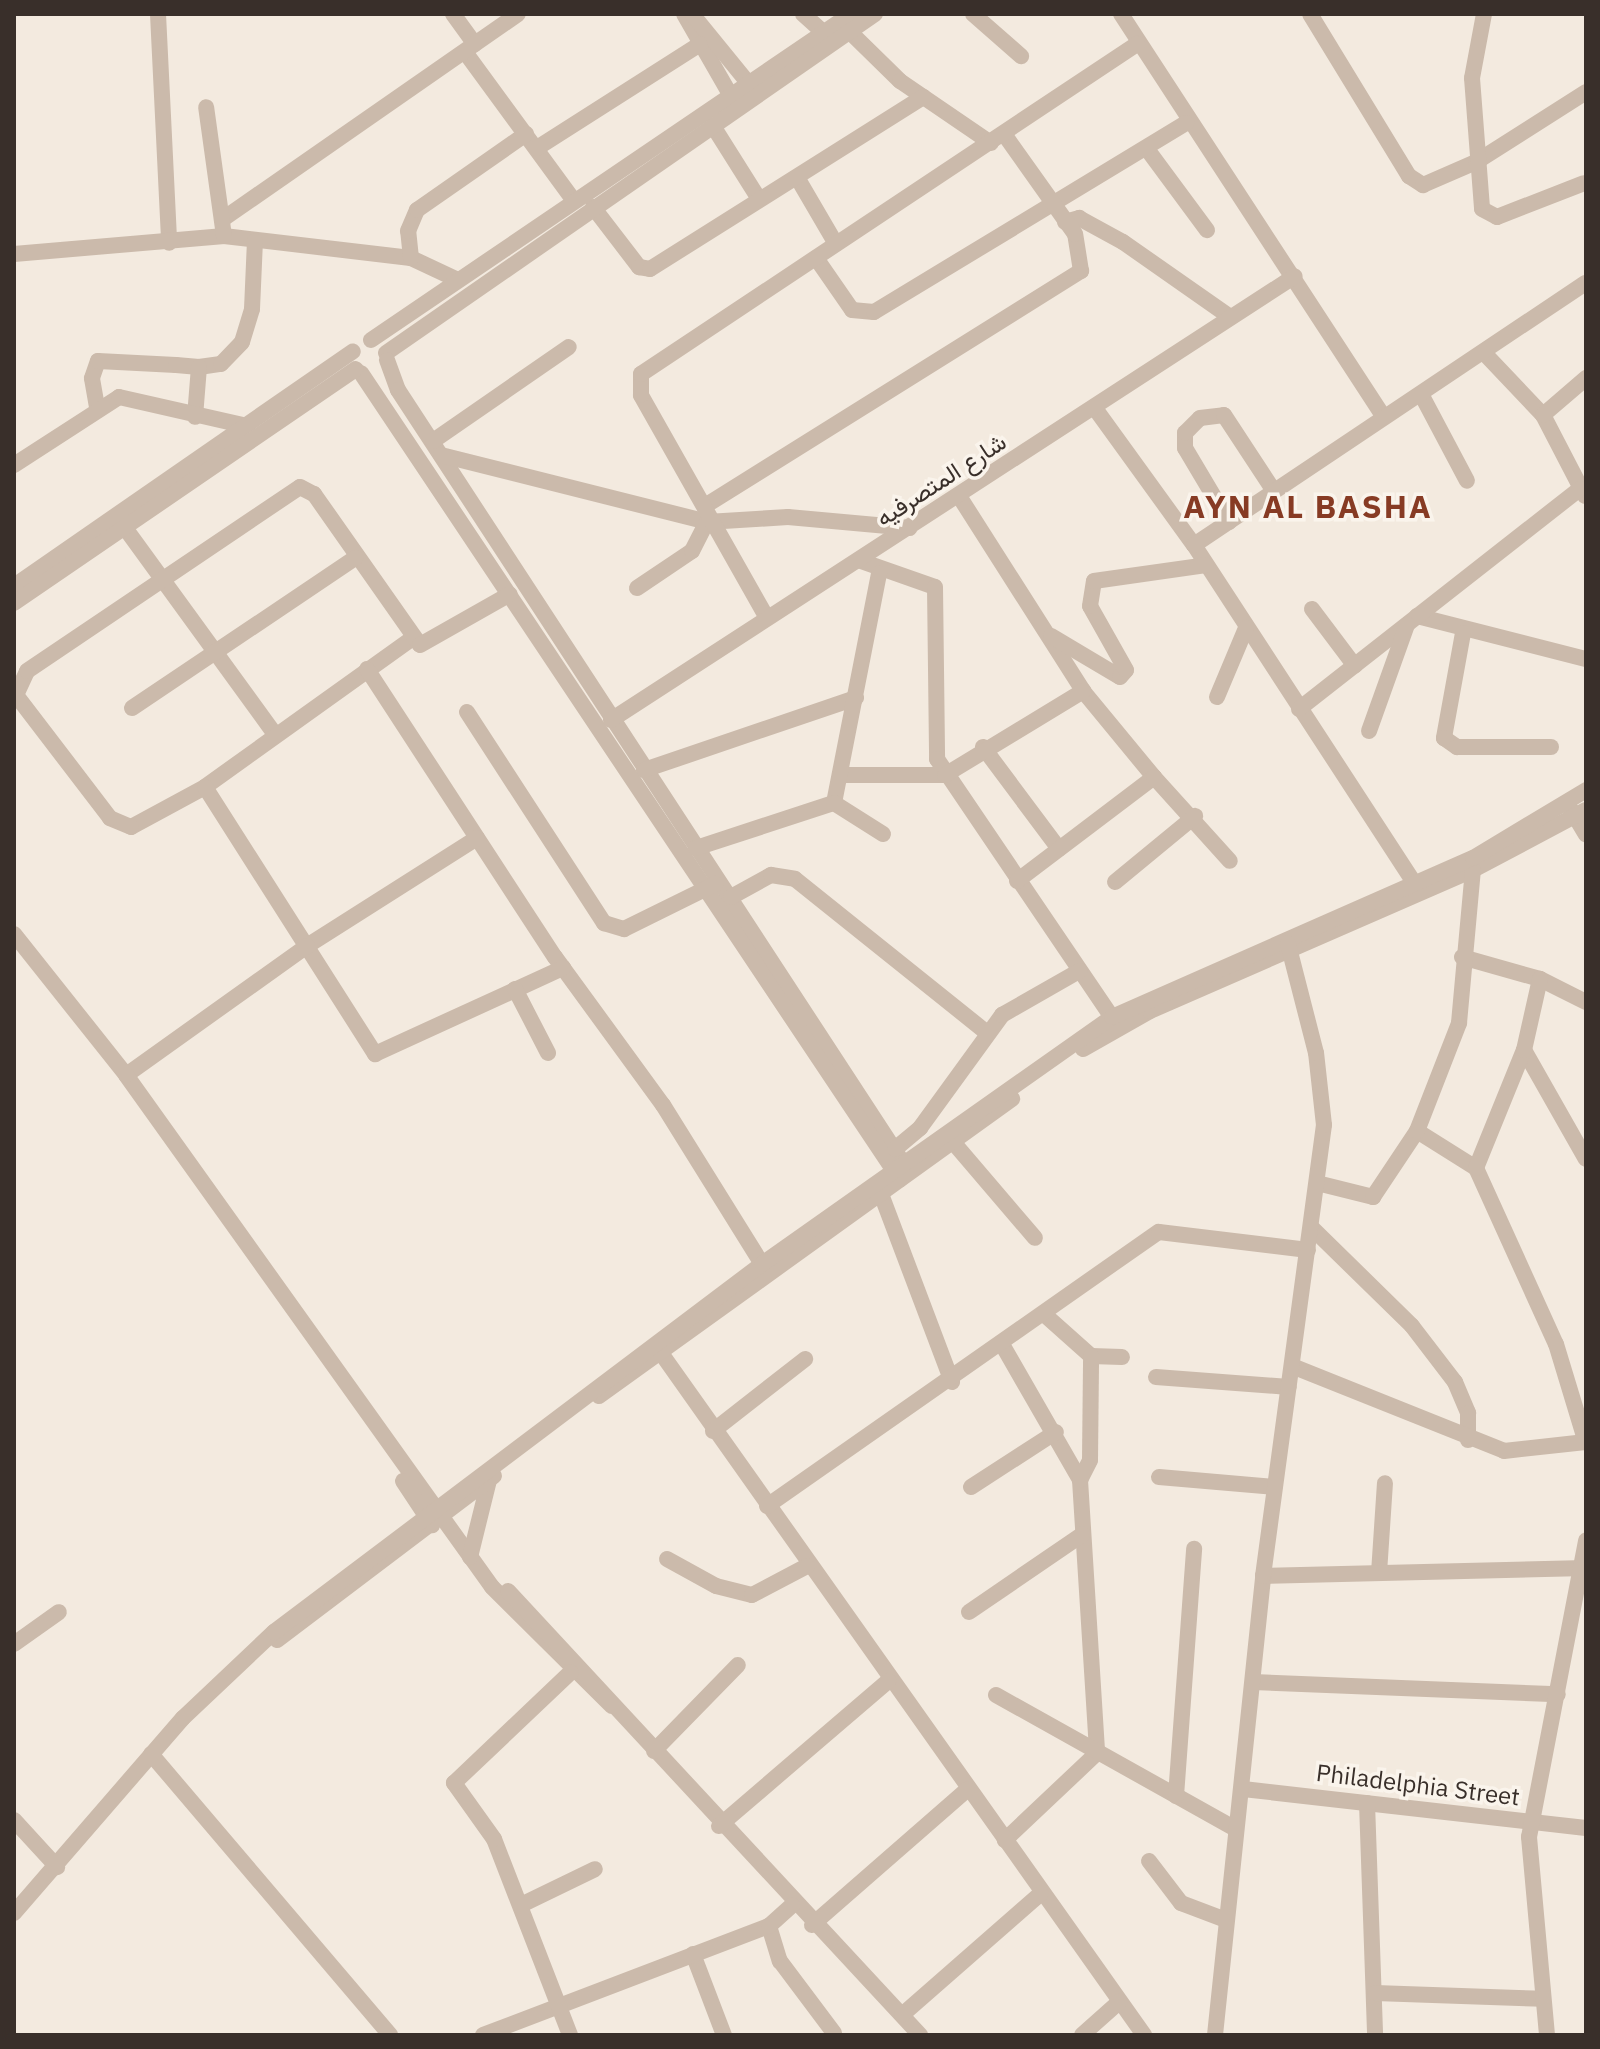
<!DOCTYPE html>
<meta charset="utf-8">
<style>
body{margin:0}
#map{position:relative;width:1600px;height:2049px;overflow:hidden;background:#f3eadf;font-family:"IBM Plex Sans",Vazirmatn,sans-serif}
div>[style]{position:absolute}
.minor>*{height:16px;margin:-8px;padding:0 8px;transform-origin:8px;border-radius:8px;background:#cbbaab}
span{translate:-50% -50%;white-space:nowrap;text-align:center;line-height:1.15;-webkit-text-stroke:7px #faf4ec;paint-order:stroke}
.street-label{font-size:24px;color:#392f2a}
.district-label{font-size:32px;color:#873b24;font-weight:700;letter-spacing:2px}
.frame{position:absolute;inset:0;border:16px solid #392f2a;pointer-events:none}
</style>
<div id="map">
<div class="minor">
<i style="left:158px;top:14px;width:229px;rotate:87.2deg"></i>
<i style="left:453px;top:14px;width:37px;rotate:54deg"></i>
<i style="left:684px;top:14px;width:103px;rotate:60.2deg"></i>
<i style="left:692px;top:14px;width:98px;rotate:50.8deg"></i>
<i style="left:803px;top:14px;width:28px;rotate:42deg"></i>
<i style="left:973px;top:14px;width:64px;rotate:41.2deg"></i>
<i style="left:1121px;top:14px;width:481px;rotate:56.9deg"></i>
<i style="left:1310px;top:14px;width:190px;rotate:58.6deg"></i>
<i style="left:1409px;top:176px;width:17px;rotate:33deg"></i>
<i style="left:1423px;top:185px;width:58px;rotate:-23.5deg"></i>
<i style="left:1476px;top:162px;width:130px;rotate:-32.5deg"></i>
<i style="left:1484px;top:14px;width:65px;rotate:100.6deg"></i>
<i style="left:1472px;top:78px;width:131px;rotate:85.6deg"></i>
<i style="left:1482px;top:209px;width:17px;rotate:28deg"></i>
<i style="left:1497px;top:217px;width:93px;rotate:-21.3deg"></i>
<i style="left:850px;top:32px;width:70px;rotate:44.4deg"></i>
<i style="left:900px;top:81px;width:110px;rotate:34.3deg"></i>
<i style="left:465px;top:52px;width:181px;rotate:53.8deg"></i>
<i style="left:713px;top:126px;width:86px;rotate:57.8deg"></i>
<i style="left:537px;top:148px;width:193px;rotate:-32.5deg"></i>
<i style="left:1147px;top:149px;width:101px;rotate:53.5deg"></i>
<i style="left:798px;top:179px;width:75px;rotate:59.7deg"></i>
<i style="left:593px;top:207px;width:76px;rotate:52.5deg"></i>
<i style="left:639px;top:267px;width:11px;rotate:10deg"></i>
<i style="left:650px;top:269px;width:323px;rotate:-32.2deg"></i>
<i style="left:223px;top:219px;width:359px;rotate:-34.8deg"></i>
<i style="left:1065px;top:222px;width:15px;rotate:-16deg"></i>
<i style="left:1079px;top:218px;width:50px;rotate:28.6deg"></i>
<i style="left:1123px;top:242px;width:131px;rotate:35deg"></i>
<i style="left:224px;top:236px;width:188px;rotate:6.7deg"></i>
<i style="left:411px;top:258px;width:50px;rotate:25deg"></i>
<i style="left:14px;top:254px;width:211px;rotate:-4.9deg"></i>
<i style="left:224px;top:236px;width:130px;rotate:-97.9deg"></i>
<i style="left:411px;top:258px;width:27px;rotate:-96deg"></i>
<i style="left:408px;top:231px;width:23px;rotate:-67deg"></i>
<i style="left:417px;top:210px;width:133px;rotate:-34.9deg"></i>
<i style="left:816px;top:258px;width:63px;rotate:55.3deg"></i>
<i style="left:852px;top:310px;width:22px;rotate:5deg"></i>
<i style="left:874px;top:312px;width:365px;rotate:-31.2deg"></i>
<i style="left:371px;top:340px;width:580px;rotate:-34.18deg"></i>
<i style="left:386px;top:353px;width:595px;rotate:-34.73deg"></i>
<i style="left:1486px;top:355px;width:83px;rotate:46.5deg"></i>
<i style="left:1543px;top:415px;width:91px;rotate:62.6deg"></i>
<i style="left:387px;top:360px;width:32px;rotate:70deg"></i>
<i style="left:398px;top:390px;width:934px;rotate:56.84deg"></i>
<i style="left:199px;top:367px;width:22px;rotate:-8deg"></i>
<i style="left:221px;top:364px;width:30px;rotate:-46deg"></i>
<i style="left:242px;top:342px;width:34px;rotate:-73deg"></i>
<i style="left:252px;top:309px;width:68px;rotate:-87.5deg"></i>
<i style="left:361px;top:373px;width:970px;rotate:56.26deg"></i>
<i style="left:1421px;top:394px;width:98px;rotate:62.1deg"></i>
<i style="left:97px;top:407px;width:29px;rotate:-100deg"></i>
<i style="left:92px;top:378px;width:18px;rotate:-71deg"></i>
<i style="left:98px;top:361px;width:78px;rotate:2.9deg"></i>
<i style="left:176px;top:365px;width:23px;rotate:5deg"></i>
<i style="left:199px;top:367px;width:50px;rotate:94.6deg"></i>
<i style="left:1094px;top:407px;width:170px;rotate:54.1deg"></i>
<i style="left:1194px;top:545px;width:405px;rotate:56.9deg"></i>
<i style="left:1543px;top:415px;width:57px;rotate:-40.7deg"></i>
<i style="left:433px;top:441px;width:165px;rotate:-34.7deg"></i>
<i style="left:441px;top:455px;width:274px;rotate:14.1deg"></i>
<i style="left:707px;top:522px;width:81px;rotate:-3.5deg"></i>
<i style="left:788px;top:517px;width:122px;rotate:5.2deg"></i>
<i style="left:14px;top:465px;width:125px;rotate:-32.9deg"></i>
<i style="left:119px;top:397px;width:126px;rotate:12.8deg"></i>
<i style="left:959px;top:496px;width:231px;rotate:57.5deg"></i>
<i style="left:1083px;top:691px;width:112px;rotate:50.5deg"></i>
<i style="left:708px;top:504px;width:440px;rotate:-32deg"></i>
<i style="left:1081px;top:271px;width:37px;rotate:-99deg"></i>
<i style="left:1075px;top:234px;width:123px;rotate:-125.4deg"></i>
<i style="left:120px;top:521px;width:262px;rotate:54deg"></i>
<i style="left:1229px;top:522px;width:86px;rotate:-120.7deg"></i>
<i style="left:1185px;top:448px;width:15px;rotate:-90deg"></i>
<i style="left:1185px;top:433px;width:21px;rotate:-45deg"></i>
<i style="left:1200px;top:418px;width:24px;rotate:-7deg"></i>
<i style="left:1224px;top:415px;width:91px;rotate:56.7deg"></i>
<i style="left:1194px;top:545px;width:471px;rotate:-33.8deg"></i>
<i style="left:861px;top:561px;width:78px;rotate:19.4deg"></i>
<i style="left:935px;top:587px;width:172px;rotate:89.3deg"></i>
<i style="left:937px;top:759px;width:312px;rotate:55.9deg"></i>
<i style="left:14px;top:586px;width:412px;rotate:-34.7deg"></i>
<i style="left:637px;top:588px;width:66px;rotate:-33.9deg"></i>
<i style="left:692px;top:551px;width:33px;rotate:-63deg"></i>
<i style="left:14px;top:603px;width:414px;rotate:-34.4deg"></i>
<i style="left:1312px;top:609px;width:71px;rotate:53deg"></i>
<i style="left:1417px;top:616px;width:174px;rotate:14.3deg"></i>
<i style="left:767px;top:618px;width:256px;rotate:-119.5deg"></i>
<i style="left:641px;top:395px;width:21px;rotate:-90deg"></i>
<i style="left:641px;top:374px;width:596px;rotate:-33.64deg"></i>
<i style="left:1463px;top:633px;width:107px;rotate:100.3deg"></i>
<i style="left:1444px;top:738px;width:16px;rotate:35deg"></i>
<i style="left:1457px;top:747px;width:94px"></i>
<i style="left:1051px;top:636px;width:80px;rotate:30.7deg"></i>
<i style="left:1120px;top:677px;width:9px;rotate:-49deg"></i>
<i style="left:1126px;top:670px;width:73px;rotate:-119.4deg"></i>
<i style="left:1090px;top:606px;width:25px;rotate:-81deg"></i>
<i style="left:1094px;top:581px;width:113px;rotate:-8.1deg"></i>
<i style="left:410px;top:640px;width:252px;rotate:144.4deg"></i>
<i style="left:205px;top:787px;width:84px;rotate:151.6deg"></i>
<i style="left:131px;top:827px;width:23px;rotate:-157deg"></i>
<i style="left:110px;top:818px;width:155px;rotate:-127.4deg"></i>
<i style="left:16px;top:695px;width:26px;rotate:-65deg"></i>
<i style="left:27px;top:671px;width:329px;rotate:-34deg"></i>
<i style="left:300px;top:487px;width:16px;rotate:27deg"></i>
<i style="left:314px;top:494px;width:184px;rotate:54.9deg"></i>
<i style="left:420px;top:645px;width:103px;rotate:-29.5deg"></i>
<i style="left:367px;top:669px;width:344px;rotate:56.9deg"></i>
<i style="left:555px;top:957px;width:183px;rotate:53.9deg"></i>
<i style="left:663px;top:1105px;width:187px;rotate:58.1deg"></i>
<i style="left:1217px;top:697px;width:75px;rotate:-67.2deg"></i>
<i style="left:132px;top:708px;width:269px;rotate:-33.9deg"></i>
<i style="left:1299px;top:709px;width:357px;rotate:-38.1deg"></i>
<i style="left:467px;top:712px;width:252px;rotate:57deg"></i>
<i style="left:604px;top:923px;width:21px;rotate:17deg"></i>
<i style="left:624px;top:929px;width:102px;rotate:-26.3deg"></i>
<i style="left:611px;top:720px;width:815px;rotate:-32.99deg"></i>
<i style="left:1369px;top:731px;width:113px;rotate:-70.3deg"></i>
<i style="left:983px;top:747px;width:127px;rotate:53.3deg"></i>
<i style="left:644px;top:770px;width:224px;rotate:-18.8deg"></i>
<i style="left:840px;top:775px;width:105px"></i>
<i style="left:945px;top:775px;width:162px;rotate:-31.3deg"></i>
<i style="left:205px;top:787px;width:317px;rotate:57.5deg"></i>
<i style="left:375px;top:1054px;width:207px;rotate:-24.6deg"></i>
<i style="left:834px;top:803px;width:234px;rotate:-78.9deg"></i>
<i style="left:1570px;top:808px;width:31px;rotate:59deg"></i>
<i style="left:477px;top:838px;width:201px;rotate:147.6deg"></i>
<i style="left:307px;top:946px;width:222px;rotate:144.5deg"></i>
<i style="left:126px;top:1075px;width:629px;rotate:54.44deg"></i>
<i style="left:492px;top:1587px;width:169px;rotate:44.8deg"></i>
<i style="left:696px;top:848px;width:145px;rotate:-18.1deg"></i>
<i style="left:834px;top:803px;width:58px;rotate:32.3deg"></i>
<i style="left:1017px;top:881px;width:172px;rotate:-37.2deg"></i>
<i style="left:1154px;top:777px;width:113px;rotate:47.9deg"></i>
<i style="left:1115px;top:882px;width:104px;rotate:-39.5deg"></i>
<i style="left:731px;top:897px;width:46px;rotate:-28.8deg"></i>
<i style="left:771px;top:875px;width:24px;rotate:9deg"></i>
<i style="left:795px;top:879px;width:243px;rotate:38.7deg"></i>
<i style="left:14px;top:934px;width:180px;rotate:51.5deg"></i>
<i style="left:1462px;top:957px;width:81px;rotate:15.8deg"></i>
<i style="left:1540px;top:979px;width:51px;rotate:26.6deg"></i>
<i style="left:515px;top:989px;width:72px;rotate:62.7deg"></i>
<i style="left:1083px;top:1049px;width:77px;rotate:-29.6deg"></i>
<i style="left:1150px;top:1011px;width:352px;rotate:-23.6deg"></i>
<i style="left:1473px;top:870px;width:128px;rotate:-28deg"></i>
<i style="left:1524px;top:1050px;width:125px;rotate:60.4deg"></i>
<i style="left:1417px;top:1131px;width:70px;rotate:32.1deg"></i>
<i style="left:1476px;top:1168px;width:193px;rotate:65.6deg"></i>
<i style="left:1556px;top:1344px;width:103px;rotate:73.1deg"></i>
<i style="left:953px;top:1142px;width:126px;rotate:49.5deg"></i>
<i style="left:895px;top:1149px;width:33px;rotate:-40deg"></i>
<i style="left:920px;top:1128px;width:140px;rotate:-54deg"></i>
<i style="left:1002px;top:1015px;width:89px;rotate:-29.7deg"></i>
<i style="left:1476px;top:1168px;width:127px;rotate:-67.9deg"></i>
<i style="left:1524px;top:1050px;width:73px;rotate:-77.3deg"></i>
<i style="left:1317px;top:1183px;width:58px;rotate:14deg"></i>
<i style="left:1373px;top:1197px;width:79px;rotate:-56.3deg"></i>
<i style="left:1417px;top:1131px;width:116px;rotate:-68.7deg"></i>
<i style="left:1459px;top:1023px;width:154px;rotate:-84.8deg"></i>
<i style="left:881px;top:1194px;width:201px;rotate:69.3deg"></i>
<i style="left:1311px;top:1227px;width:141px;rotate:44.4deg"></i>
<i style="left:1412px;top:1326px;width:71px;rotate:52.5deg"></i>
<i style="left:1455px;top:1382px;width:34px;rotate:67deg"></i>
<i style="left:1468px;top:1413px;width:27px;rotate:90deg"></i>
<i style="left:1045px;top:1315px;width:62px;rotate:41.7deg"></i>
<i style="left:1091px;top:1356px;width:31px;rotate:2deg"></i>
<i style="left:1003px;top:1346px;width:155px;rotate:60.1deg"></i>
<i style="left:1080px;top:1480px;width:274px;rotate:86.4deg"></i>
<i style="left:1097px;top:1753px;width:127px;rotate:136.6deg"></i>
<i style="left:661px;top:1353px;width:836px;rotate:54.69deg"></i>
<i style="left:1292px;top:1366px;width:228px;rotate:21.8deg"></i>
<i style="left:1504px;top:1451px;width:82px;rotate:-6.3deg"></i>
<i style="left:1156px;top:1377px;width:133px;rotate:4.3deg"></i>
<i style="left:599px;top:1396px;width:509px;rotate:-35.72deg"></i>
<i style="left:713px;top:1431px;width:117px;rotate:-38deg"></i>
<i style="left:1159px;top:1477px;width:116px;rotate:4.9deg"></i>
<i style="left:1080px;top:1480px;width:22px;rotate:-63deg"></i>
<i style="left:1090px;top:1460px;width:104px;rotate:-89.4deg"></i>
<i style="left:403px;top:1481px;width:53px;rotate:56.6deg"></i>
<i style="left:971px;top:1487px;width:101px;rotate:-32.9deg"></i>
<i style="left:767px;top:1506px;width:478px;rotate:-35deg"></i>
<i style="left:1159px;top:1232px;width:150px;rotate:6.9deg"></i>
<i style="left:470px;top:1557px;width:79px;rotate:-76.1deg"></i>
<i style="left:667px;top:1559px;width:56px;rotate:28.9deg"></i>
<i style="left:716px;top:1586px;width:37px;rotate:14deg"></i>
<i style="left:752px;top:1595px;width:62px;rotate:-27.8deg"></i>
<i style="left:1379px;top:1573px;width:90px;rotate:-86.2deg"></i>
<i style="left:1263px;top:1576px;width:323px;rotate:-1.4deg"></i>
<i style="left:508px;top:1591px;width:606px;rotate:47.14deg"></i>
<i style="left:969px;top:1612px;width:138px;rotate:-34.4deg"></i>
<i style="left:277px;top:1640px;width:272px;rotate:-37.1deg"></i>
<i style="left:14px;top:1644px;width:55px;rotate:-35.4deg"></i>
<i style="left:1253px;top:1682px;width:305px;rotate:2.3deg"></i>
<i style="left:996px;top:1695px;width:273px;rotate:29.2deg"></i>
<i style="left:654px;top:1751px;width:120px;rotate:-45.7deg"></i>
<i style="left:151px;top:1754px;width:369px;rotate:49.6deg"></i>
<i style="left:1243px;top:1789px;width:345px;rotate:6.5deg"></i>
<i style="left:1176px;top:1796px;width:248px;rotate:-85.8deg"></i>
<i style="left:1367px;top:1803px;width:232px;rotate:88deg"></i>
<i style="left:14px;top:1820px;width:64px;rotate:47.5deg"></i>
<i style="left:719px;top:1826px;width:223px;rotate:-40.6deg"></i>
<i style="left:1149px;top:1861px;width:53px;rotate:52.7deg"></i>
<i style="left:1181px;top:1903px;width:48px;rotate:20.7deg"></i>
<i style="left:521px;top:1905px;width:82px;rotate:-25.9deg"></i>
<i style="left:14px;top:1913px;width:258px;rotate:-49.1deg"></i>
<i style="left:183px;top:1718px;width:125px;rotate:-43.4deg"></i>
<i style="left:274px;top:1632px;width:611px;rotate:-37.02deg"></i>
<i style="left:762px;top:1264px;width:428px;rotate:-35.2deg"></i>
<i style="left:1112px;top:1017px;width:394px;rotate:-23.8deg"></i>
<i style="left:1473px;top:858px;width:132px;rotate:-31deg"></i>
<i style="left:812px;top:1925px;width:206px;rotate:-41.1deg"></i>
<i style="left:769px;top:1926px;width:37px;rotate:73deg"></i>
<i style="left:780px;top:1961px;width:90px;rotate:53.1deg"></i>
<i style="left:693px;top:1954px;width:87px;rotate:69.1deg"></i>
<i style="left:1375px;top:1993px;width:168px;rotate:2deg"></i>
<i style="left:902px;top:2015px;width:184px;rotate:-41.2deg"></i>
<i style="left:483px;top:2035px;width:306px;rotate:-20.9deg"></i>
<i style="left:769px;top:1926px;width:31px;rotate:-42deg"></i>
<i style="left:570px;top:2035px;width:210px;rotate:-111.2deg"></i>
<i style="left:494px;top:1839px;width:69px;rotate:-125.5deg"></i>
<i style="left:454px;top:1783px;width:161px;rotate:-43.5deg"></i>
<i style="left:1082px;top:2035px;width:50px;rotate:-41.7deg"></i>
<i style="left:1215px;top:2035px;width:462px;rotate:-84deg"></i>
<i style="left:1263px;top:1576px;width:455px;rotate:-82.3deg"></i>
<i style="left:1324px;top:1125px;width:72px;rotate:-96.3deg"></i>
<i style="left:1316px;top:1053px;width:113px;rotate:-104.4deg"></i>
<i style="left:1547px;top:2035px;width:199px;rotate:-95.2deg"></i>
<i style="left:1529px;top:1837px;width:302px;rotate:-79.1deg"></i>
</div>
<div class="street-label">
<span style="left:941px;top:480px;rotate:-33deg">شارع المتصرفيه</span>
<span style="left:1418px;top:1785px;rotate:7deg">Philadelphia Street</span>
</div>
<div class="district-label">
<span style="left:1308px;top:506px">AYN AL BASHA</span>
</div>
<div class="frame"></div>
</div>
